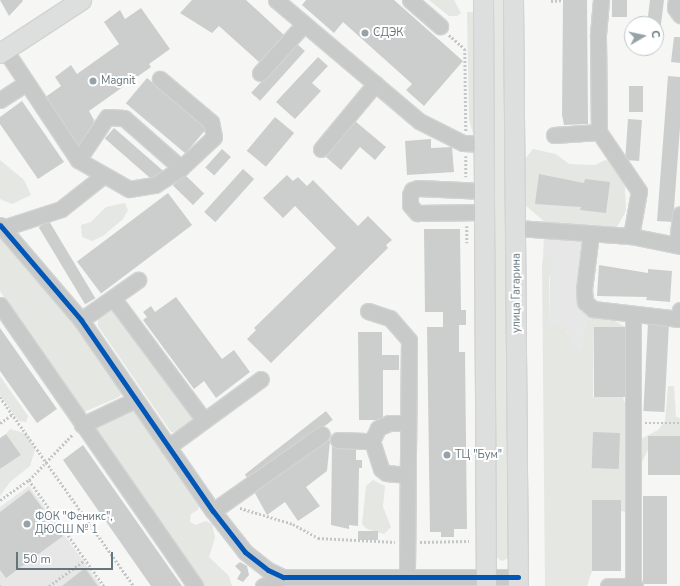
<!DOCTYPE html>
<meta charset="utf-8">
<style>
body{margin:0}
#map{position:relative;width:680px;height:586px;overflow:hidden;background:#f6f6f5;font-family:"Nunito Sans",sans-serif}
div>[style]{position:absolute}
.built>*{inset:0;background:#e6e7e6}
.green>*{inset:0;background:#e5e7e2}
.building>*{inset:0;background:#cccece;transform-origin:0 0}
.path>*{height:2.5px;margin-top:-1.25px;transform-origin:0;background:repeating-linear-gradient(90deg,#c5c6c7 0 2px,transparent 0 4px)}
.roads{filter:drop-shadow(1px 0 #d2d3d3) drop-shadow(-1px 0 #d2d3d3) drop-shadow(0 1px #d2d3d3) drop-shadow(0 -1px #d2d3d3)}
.minor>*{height:15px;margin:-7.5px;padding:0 7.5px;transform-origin:7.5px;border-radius:7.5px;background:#c8caca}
.major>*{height:19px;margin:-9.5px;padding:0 9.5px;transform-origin:9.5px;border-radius:9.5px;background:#dddede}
.cycleway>*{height:5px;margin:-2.5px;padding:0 2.5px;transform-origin:2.5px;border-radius:2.5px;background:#0057b8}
.dots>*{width:11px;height:11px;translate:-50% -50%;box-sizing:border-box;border:2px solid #fff;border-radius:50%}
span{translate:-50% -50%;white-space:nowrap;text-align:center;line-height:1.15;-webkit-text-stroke:4px #fff;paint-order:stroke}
.poi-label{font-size:11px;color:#63757d}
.left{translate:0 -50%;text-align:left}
.street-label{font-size:11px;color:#63757d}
.north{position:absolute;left:624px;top:16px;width:40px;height:40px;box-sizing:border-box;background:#fff;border:1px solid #c1c8cb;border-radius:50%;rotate:81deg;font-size:11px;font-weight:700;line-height:16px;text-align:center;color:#63757d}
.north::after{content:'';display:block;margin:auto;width:14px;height:18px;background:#96a2a7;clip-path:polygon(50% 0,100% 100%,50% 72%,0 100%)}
.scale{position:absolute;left:16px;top:552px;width:97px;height:18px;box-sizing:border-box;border:2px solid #63757d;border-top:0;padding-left:5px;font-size:12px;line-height:14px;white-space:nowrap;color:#63757d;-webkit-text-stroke:3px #fff;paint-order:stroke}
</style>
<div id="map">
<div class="built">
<i style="clip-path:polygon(544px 233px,587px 235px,582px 301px,590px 318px,585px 323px,580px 349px,575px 349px,569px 343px,568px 332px,549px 326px,550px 271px,543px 258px)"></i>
<i style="clip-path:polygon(29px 486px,101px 586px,0 586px,0 507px)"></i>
</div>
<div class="green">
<i style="clip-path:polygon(429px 0,454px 0,461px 13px,457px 16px,449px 16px)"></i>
<i style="clip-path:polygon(491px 0,508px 0,513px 556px,502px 561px,494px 556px)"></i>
<i style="clip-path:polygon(467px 12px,474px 12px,476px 132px,473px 133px,469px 120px)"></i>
<i style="clip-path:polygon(533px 149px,556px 154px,569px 164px,595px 165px,605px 160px,611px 162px,622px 174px,625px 188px,626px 211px,617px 227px,546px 223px,525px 205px,525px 159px)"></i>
<i style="clip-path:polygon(0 160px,24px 180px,31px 195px,12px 204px,0 199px)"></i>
<i style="clip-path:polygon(125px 203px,128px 210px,123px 219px,103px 236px,92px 241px,82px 237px,81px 225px,91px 222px,106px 207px)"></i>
<i style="clip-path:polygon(0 224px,125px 390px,119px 397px,84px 412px,17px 318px,0 291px)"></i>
<i style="clip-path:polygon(548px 256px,554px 260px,549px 279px,549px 326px,564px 325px,575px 349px,580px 349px,585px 323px,590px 318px,612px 319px,625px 327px,594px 327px,593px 397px,623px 397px,637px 441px,658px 430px,665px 421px,668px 386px,674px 386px,676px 417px,680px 418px,680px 436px,648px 436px,648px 450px,639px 468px,632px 512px,620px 511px,620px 500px,592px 500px,592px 571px,587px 586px,545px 586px,542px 264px,543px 258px)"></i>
<i style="clip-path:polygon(111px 307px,194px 420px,178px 432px,171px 432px,98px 326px,98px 316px)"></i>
<i style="clip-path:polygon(0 376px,28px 416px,26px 422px,19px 421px,0 395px)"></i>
<i style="clip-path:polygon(132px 407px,201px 502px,198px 510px,191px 514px,190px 522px,196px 525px,206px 521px,212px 524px,215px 538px,209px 557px,229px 576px,232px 586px,202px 586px,93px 432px,92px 423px)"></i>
<i style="clip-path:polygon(10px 429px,27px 434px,35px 450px,30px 466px,10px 482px,0 496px,0 469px,21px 455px,6px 434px)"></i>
<i style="clip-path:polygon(373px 480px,385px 486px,383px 507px,391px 527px,384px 534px,367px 529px,362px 524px,366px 486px)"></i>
</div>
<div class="building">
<i style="clip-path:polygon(0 0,22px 0,23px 1px,9px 16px)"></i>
<i style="clip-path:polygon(192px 0,246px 0,284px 35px,259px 62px,219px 26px,212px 33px,180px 13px)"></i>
<i style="clip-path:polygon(306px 0,394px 0,463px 61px,424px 106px,406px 90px,412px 84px,410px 82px,343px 22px,334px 33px,302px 5px)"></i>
<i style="clip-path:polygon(563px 0,587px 0,588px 124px,564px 125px,562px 115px)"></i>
<i style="left:612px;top:0;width:15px;height:17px"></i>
<i style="clip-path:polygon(650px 0,664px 0,659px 40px,656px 40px,656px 24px,647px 24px)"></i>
<i style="clip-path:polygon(141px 8px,170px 49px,149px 64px,151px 67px,89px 111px,94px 120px,89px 141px,80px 149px,44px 98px,61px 86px,55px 77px,71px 65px,77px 74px,119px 44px,104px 22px,120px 10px,125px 19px)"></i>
<i style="clip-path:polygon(674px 37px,680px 37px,680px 63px,671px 62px)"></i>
<i style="left:296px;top:43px;width:12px;height:67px;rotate:42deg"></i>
<i style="clip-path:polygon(318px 57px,328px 66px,312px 83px,321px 91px,295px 119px,276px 102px)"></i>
<i style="clip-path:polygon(668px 76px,680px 77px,680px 127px,673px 222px,657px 221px)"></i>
<i style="left:147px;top:78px;width:78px;height:33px;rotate:40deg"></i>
<i style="left:629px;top:86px;width:14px;height:26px"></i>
<i style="clip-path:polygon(22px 101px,64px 162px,38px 179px,0 124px,0 117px)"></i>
<i style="left:275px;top:117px;width:25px;height:44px;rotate:40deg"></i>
<i style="left:628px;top:119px;width:14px;height:41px;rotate:4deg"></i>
<i style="clip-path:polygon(355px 121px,386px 147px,375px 160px,360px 147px,341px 170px,326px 157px)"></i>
<i style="left:114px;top:128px;width:65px;height:14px;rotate:41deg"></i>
<i style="clip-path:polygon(431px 139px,431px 148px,452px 147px,454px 172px,407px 175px,405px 141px)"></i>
<i style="left:222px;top:149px;width:12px;height:25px;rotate:42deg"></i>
<i style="left:243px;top:169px;width:15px;height:58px;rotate:42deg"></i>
<i style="left:184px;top:174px;width:28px;height:16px;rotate:44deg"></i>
<i style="clip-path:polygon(539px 174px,584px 183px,585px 179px,610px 182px,606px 213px,580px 210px,581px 207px,535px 204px)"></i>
<i style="clip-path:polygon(287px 175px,293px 181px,298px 177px,307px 186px,313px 180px,358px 226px,368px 216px,392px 240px,386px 245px,388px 248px,271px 363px,247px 339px,256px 330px,254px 328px,336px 248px,295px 206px,283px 218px,263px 198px)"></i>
<i style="left:168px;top:193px;width:40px;height:114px;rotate:53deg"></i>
<i style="left:49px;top:221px;width:90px;height:12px;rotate:59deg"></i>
<i style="clip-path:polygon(424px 229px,460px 229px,461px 310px,466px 310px,466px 325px,459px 325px,459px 352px,465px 352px,467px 529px,454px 529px,454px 537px,441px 537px,441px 532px,430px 532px,427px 327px,443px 327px,443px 312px,425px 312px)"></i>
<i style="clip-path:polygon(599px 265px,648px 273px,648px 269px,672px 271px,670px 302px,646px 300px,647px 297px,597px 296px)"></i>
<i style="clip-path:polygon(176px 297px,222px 359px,234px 350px,250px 372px,216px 398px,204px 381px,194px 389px,143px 320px,147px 317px,143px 312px,151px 306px,155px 312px)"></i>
<i style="left:648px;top:323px;width:21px;height:88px;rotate:3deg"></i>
<i style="left:594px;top:327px;width:31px;height:70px"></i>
<i style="clip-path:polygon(0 328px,57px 409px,37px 423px,0 371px)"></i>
<i style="clip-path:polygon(358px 332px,382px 332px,382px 355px,399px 355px,399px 370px,383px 370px,383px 420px,359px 420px)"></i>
<i style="left:326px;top:411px;width:11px;height:103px;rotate:52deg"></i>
<i style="left:593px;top:432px;width:27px;height:36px;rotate:2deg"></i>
<i style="clip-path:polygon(6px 434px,21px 455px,0 469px,0 438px)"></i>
<i style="left:648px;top:436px;width:32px;height:39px"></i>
<i style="clip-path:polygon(326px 437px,330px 441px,327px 471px,306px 487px,320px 506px,298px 521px,285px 502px,267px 515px,252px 488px)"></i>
<i style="clip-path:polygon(83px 445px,97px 465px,182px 586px,151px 586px,63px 460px)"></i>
<i style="clip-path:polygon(332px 445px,356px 446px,356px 460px,362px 460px,362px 468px,359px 468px,358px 526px,349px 525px,349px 529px,331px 525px)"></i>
<i style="clip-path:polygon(29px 490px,63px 536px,6px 578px,0 570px,0 512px)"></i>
<i style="left:643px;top:496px;width:24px;height:88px"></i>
<i style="left:592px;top:500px;width:29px;height:71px"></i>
<i style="left:358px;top:531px;width:20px;height:9px"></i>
<i style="clip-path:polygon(240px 562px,247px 566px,249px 575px,243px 582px,237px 579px,241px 572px,235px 566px)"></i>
<i style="clip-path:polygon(85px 568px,98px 586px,62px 586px)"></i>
</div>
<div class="path">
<i style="left:551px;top:1px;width:12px;rotate:-5deg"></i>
<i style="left:449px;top:35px;width:21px;rotate:41deg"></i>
<i style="left:465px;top:49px;width:82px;rotate:89.3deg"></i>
<i style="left:466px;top:156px;width:21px;rotate:90deg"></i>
<i style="left:467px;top:226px;width:17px;rotate:90deg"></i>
<i style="left:0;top:397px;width:232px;rotate:54.7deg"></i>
<i style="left:0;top:423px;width:14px;rotate:-34deg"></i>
<i style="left:645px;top:423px;width:35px"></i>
<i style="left:29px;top:480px;width:130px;rotate:54.7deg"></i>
<i style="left:0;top:500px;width:35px;rotate:-35deg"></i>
<i style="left:29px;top:480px;width:64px;rotate:-46.3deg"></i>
<i style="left:240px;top:508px;width:55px;rotate:16.8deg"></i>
<i style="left:293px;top:524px;width:29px;rotate:29deg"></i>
<i style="left:318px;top:538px;width:77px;rotate:3deg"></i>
<i style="left:420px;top:542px;width:49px;rotate:-1.2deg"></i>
<i style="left:0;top:585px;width:1px;rotate:90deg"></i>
<i style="left:49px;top:586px;width:44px;rotate:-35.8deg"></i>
</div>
<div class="roads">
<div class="minor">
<i style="left:276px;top:0;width:187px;rotate:40.2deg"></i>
<i style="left:419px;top:121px;width:49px;rotate:26.6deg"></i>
<i style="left:463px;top:143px;width:21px;rotate:3deg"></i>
<i style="left:410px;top:0;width:40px;rotate:41deg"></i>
<i style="left:601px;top:0;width:37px;rotate:95deg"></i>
<i style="left:598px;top:37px;width:95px;rotate:89.4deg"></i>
<i style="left:599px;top:132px;width:71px;rotate:55.9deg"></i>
<i style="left:639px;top:191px;width:46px;rotate:100.1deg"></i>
<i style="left:676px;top:0;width:8px;rotate:97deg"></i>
<i style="left:675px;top:8px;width:9px;rotate:54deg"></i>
<i style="left:5px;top:50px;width:132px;rotate:56.4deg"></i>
<i style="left:78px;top:160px;width:59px;rotate:29.6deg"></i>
<i style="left:129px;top:189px;width:26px;rotate:-9deg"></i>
<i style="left:155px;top:185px;width:31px;rotate:-33deg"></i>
<i style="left:181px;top:168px;width:45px;rotate:-43.2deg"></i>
<i style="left:214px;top:137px;width:15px;rotate:-101deg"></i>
<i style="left:211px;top:122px;width:67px;rotate:-139.9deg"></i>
<i style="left:260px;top:73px;width:66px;rotate:-48.1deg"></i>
<i style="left:0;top:100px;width:30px;rotate:-33deg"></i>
<i style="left:554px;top:135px;width:45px;rotate:-3.8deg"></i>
<i style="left:321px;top:149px;width:85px;rotate:-50.3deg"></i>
<i style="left:78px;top:160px;width:52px;rotate:-56deg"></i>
<i style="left:107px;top:117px;width:17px;rotate:3deg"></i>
<i style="left:124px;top:118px;width:76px;rotate:41.3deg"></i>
<i style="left:484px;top:191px;width:66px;rotate:-177.4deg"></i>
<i style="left:418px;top:188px;width:6px;rotate:162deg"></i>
<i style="left:412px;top:190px;width:5px;rotate:112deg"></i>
<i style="left:410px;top:195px;width:10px;rotate:90deg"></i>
<i style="left:410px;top:205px;width:11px;rotate:49deg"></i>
<i style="left:417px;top:213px;width:67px;rotate:-0.9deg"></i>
<i style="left:0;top:225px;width:125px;rotate:49.5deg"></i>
<i style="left:81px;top:320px;width:232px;rotate:55.4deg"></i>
<i style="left:213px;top:511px;width:52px;rotate:52deg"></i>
<i style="left:245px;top:552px;width:29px;rotate:38deg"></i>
<i style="left:268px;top:570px;width:17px;rotate:25deg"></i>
<i style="left:283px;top:577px;width:235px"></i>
<i style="left:3px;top:228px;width:61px;rotate:-18.1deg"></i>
<i style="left:61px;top:209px;width:53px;rotate:-38.2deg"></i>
<i style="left:517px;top:228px;width:114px;rotate:4deg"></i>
<i style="left:631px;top:236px;width:50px;rotate:11.5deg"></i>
<i style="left:591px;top:233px;width:56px;rotate:97.1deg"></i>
<i style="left:584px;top:289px;width:13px;rotate:86deg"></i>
<i style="left:585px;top:302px;width:11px;rotate:41deg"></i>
<i style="left:593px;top:309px;width:87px;rotate:6.6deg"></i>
<i style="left:679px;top:319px;width:9px;rotate:-84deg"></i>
<i style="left:677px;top:244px;width:30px;rotate:-84deg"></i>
<i style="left:113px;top:298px;width:152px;rotate:53.3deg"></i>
<i style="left:0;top:305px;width:342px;rotate:55.2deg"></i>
<i style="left:368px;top:311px;width:23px;rotate:18deg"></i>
<i style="left:390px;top:318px;width:29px;rotate:49deg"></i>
<i style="left:409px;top:340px;width:236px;rotate:90.5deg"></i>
<i style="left:81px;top:320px;width:70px;rotate:-35.1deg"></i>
<i style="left:82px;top:425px;width:59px;rotate:-25.3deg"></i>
<i style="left:338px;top:440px;width:34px;rotate:2deg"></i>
<i style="left:372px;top:441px;width:29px;rotate:72deg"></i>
<i style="left:381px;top:469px;width:6px;rotate:39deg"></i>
<i style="left:386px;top:473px;width:22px;rotate:5deg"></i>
<i style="left:372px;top:441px;width:14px;rotate:-65deg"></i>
<i style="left:378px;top:428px;width:12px;rotate:-24deg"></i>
<i style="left:389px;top:423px;width:19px"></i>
<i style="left:168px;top:447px;width:115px;rotate:-36.2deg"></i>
<i style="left:213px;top:511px;width:133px;rotate:-35.2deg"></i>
<i style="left:633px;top:585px;width:271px;rotate:-90deg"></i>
<i style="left:263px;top:586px;width:22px;rotate:-24deg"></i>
<i style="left:608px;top:586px;width:27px"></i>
</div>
<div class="major">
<i style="left:483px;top:0;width:586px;rotate:89.71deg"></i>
<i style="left:513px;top:0;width:586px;rotate:89.51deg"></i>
<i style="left:0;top:53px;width:97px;rotate:-33.2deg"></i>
</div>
</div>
<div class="cycleway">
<i style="left:0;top:225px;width:125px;rotate:49.5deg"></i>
<i style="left:81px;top:320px;width:232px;rotate:55.4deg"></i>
<i style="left:213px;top:511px;width:52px;rotate:52deg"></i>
<i style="left:245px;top:552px;width:29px;rotate:38deg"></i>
<i style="left:268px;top:570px;width:17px;rotate:25deg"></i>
<i style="left:283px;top:577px;width:235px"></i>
</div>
<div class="dots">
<i style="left:365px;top:33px;background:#96a2a7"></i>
<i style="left:93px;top:81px;background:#96a2a7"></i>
<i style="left:447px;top:455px;background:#96a2a7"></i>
<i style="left:27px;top:524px;background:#96a2a7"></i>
</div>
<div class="poi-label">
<span class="left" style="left:373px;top:33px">СДЭК</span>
<span class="left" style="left:101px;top:81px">Magnit</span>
<span class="left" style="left:455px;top:455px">ТЦ "Бум"</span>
<span class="left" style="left:35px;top:524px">ФОК "Феникс",<br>ДЮСШ № 1</span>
</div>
<div class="street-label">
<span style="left:517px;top:293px;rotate:-90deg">улица Гагарина</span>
</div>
<div class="north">С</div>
<div class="scale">50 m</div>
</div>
